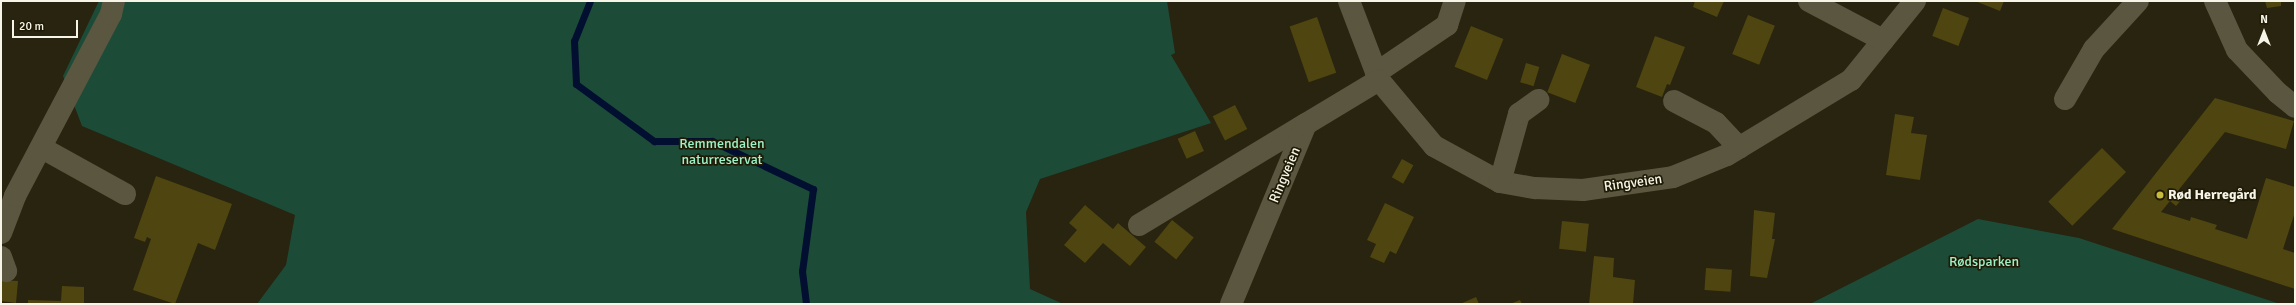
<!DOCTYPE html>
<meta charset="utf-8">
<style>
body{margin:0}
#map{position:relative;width:2296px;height:305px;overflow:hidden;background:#28240f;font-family:Signika,sans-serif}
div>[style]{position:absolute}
.green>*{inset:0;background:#1c4c37}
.stream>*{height:7px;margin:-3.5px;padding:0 3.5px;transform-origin:3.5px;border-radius:3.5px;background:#020f31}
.building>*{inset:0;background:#4f4510;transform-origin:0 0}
.minor>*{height:22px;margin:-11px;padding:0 11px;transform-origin:11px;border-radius:11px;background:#5b563f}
.dots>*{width:11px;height:11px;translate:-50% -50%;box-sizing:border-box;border:2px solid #1f1b06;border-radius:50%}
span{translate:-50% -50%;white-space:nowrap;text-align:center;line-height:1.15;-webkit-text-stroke:3.5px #1f1b06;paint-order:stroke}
.park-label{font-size:14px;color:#9ef2c8}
.street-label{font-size:14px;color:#f7f5e8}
.poi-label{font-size:14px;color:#f7f5e8;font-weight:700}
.left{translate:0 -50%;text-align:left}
.frame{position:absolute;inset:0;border:2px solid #f7f5e8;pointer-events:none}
.north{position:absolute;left:2244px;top:12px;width:40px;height:40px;-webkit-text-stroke:3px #1f1b06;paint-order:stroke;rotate:0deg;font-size:11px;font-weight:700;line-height:16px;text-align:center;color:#f7f5e8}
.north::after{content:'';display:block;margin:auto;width:14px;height:18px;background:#f7f5e8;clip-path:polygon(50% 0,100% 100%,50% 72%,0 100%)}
.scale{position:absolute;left:12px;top:20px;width:66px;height:18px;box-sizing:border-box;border:2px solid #f7f5e8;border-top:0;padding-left:5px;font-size:12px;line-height:14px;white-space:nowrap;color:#f7f5e8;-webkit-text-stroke:3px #1f1b06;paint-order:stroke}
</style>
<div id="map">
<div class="green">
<i style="clip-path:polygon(99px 1px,1167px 1px,1175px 53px,1171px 55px,1211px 123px,1040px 179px,1026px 212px,1030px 289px,1063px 304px,257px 304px,286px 265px,295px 215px,82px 126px,63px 76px)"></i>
<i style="clip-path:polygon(1978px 219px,2079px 238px,2280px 304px,1810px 304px)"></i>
</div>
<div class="stream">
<i style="left:590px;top:1px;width:43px;rotate:111.8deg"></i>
<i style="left:574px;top:41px;width:43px;rotate:87.3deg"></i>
<i style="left:576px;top:84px;width:97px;rotate:36.2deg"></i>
<i style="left:654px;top:141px;width:58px"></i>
<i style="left:712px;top:141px;width:112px;rotate:25.4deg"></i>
<i style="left:813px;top:189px;width:83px;rotate:97.6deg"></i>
<i style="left:802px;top:271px;width:33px;rotate:83deg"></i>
</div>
<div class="building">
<i style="clip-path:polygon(1695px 1px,1724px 1px,1717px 17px,1693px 7px)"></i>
<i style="clip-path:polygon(1975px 1px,2004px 1px,2000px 11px)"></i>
<i style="clip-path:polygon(2265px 1px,2281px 1px,2281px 6px,2267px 8px)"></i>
<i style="left:1943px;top:8px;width:28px;height:30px;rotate:21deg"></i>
<i style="left:1748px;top:15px;width:29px;height:42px;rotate:22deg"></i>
<i style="left:1317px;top:17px;width:59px;height:29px;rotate:71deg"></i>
<i style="left:1471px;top:26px;width:35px;height:44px;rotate:22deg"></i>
<i style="clip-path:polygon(1655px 36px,1685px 47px,1670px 85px,1667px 84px,1662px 97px,1636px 87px)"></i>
<i style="left:1562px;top:54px;width:30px;height:41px;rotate:21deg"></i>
<i style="left:1526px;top:63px;width:14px;height:20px;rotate:17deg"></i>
<i style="clip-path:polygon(2215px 98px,2294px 121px,2286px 149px,2225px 132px,2177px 192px,2184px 197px,2176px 206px,2170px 201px,2161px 212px,2190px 221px,2191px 217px,2217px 225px,2215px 229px,2247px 239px,2266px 178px,2295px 187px,2295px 212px,2283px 249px,2295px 253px,2295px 289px,2112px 229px)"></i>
<i style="left:1235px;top:105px;width:27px;height:25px;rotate:63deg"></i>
<i style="clip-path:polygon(1895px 114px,1914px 117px,1911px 133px,1927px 135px,1920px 180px,1886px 175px)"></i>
<i style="left:1195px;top:131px;width:22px;height:19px;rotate:66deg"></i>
<i style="left:2102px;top:148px;width:34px;height:76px;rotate:45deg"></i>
<i style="left:1402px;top:159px;width:13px;height:21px;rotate:29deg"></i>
<i style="clip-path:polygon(156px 176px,232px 204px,215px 250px,198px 243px,175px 304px,133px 290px,151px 239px,147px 237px,145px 242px,134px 238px)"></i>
<i style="clip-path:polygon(1385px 203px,1414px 217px,1396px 254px,1390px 251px,1384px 263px,1370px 257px,1376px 244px,1367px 240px)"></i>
<i style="clip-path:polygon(1085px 205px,1113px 229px,1118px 223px,1146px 247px,1130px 266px,1103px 243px,1085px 263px,1064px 245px,1077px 230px,1069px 223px)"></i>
<i style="clip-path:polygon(1754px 210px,1775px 213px,1772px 239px,1775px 239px,1767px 278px,1750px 276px)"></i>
<i style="left:1172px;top:220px;width:28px;height:28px;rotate:39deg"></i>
<i style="left:1562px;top:221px;width:27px;height:28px;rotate:6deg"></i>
<i style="clip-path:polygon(1594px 256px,1614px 258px,1613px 277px,1635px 280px,1633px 304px,1589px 304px)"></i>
<i style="left:1706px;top:268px;width:26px;height:22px;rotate:4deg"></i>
<i style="clip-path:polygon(1px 280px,18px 281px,16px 303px,1px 301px)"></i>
<i style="clip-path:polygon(62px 286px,84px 287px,84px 304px,28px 304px,28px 300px,61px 301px)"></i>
<i style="clip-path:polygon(1476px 297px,1479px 304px,1460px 304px)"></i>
<i style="clip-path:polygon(1520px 300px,1522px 304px,1510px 304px)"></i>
</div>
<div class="minor">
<i style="left:1349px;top:1px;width:85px;rotate:69.2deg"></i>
<i style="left:1379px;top:80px;width:86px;rotate:50.2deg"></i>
<i style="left:1434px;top:146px;width:75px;rotate:28.6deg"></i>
<i style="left:1500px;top:182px;width:36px;rotate:10deg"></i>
<i style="left:1535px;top:188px;width:48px;rotate:2.4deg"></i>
<i style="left:1583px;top:190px;width:91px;rotate:-8.2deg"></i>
<i style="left:1673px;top:177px;width:58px;rotate:-22.2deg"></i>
<i style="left:1727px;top:155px;width:145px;rotate:-31.2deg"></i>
<i style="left:1851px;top:80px;width:102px;rotate:-51deg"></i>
<i style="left:1809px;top:1px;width:84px;rotate:27.8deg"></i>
<i style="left:2215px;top:1px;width:54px;rotate:65.8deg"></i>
<i style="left:2237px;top:50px;width:59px;rotate:46.4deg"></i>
<i style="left:2278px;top:93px;width:22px;rotate:39deg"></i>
<i style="left:1376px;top:73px;width:86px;rotate:-34.1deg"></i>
<i style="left:1447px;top:25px;width:25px;rotate:-72deg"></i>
<i style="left:2065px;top:99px;width:58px;rotate:-59.9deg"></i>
<i style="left:2094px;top:49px;width:65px;rotate:-47.5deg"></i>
<i style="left:1674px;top:101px;width:47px;rotate:27.6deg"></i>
<i style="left:1716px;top:123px;width:34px;rotate:47deg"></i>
<i style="left:42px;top:148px;width:95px;rotate:29deg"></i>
<i style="left:1500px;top:182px;width:71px;rotate:-74.4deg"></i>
<i style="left:1519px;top:114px;width:24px;rotate:-36deg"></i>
<i style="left:1139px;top:225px;width:195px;rotate:-31.2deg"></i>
<i style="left:1px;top:233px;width:40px;rotate:-69deg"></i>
<i style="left:15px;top:196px;width:206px;rotate:-62.2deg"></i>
<i style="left:111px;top:14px;width:13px;rotate:-77deg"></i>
<i style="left:1px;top:257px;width:15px;rotate:70deg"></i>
<i style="left:1231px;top:304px;width:195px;rotate:-67.4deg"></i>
<i style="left:1306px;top:124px;width:85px;rotate:-31.1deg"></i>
</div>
<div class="dots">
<i style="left:2160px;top:195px;background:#c9bb3a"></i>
</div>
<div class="park-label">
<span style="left:722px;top:152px">Remmendalen<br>naturreservat</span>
<span style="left:1984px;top:262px">Rødsparken</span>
</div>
<div class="street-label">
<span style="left:1285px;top:175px;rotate:-67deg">Ringveien</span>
<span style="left:1633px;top:183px;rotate:-8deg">Ringveien</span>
</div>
<div class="poi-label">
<span class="left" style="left:2168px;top:195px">Rød Herregård</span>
</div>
<div class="frame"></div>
<div class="north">N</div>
<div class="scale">20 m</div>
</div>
